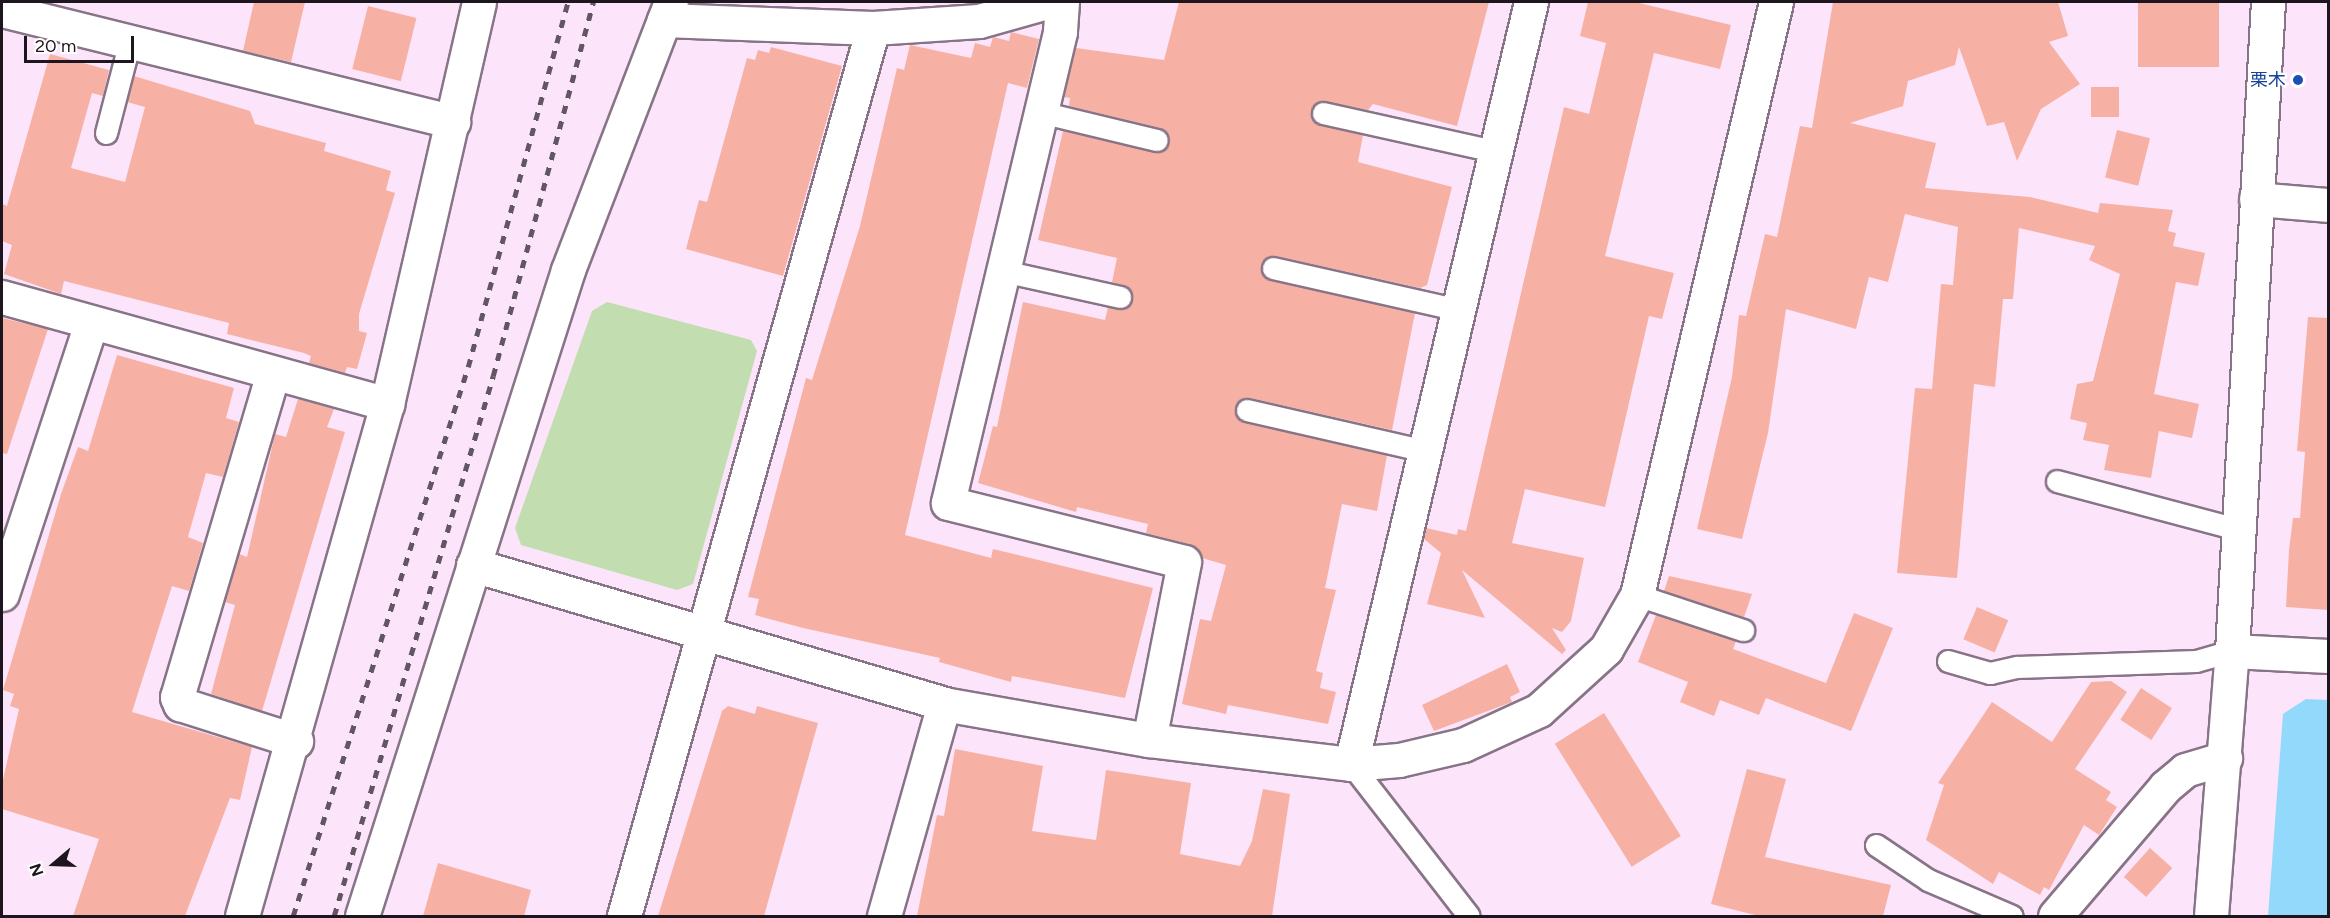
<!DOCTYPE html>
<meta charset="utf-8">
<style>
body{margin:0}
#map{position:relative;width:2330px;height:918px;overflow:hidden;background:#fce5fa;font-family:Figtree,"Noto Sans JP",sans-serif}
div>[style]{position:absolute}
.green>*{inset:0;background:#c2ddb0}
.water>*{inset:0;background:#93d9fb}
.building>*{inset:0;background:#f7b1a4;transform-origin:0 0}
.roads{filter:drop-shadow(2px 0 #887487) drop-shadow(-2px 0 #887487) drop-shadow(0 2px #887487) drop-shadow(0 -2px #887487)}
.lane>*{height:21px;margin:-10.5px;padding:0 10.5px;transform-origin:10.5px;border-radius:10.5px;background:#fff}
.street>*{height:33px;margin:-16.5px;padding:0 16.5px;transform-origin:16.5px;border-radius:16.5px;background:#fff}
.secondary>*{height:33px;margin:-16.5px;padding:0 16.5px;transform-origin:16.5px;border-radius:16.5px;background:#fff}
.rail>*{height:4.5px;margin-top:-2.25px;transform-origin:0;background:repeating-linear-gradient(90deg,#625662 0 8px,transparent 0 16px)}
.dots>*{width:16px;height:16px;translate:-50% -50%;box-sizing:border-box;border:3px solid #fff;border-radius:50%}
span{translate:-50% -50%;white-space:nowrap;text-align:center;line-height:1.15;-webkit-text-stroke:4.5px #fff;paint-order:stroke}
.transit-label{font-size:18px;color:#164399}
.right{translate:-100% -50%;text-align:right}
.frame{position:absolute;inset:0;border:3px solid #1e161e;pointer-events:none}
.north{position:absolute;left:24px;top:834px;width:60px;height:60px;-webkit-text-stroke:4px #fff;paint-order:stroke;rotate:251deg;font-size:16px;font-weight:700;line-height:24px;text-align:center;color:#1e161e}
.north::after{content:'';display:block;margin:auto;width:21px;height:27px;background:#1e161e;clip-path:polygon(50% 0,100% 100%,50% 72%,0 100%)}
.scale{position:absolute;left:24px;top:36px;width:110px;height:27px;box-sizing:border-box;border:3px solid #1e161e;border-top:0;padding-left:8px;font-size:18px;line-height:21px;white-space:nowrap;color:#1e161e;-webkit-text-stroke:4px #fff;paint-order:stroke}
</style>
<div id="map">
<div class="green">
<i style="clip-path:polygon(607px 302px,751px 340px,757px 351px,693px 584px,677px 590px,521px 545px,515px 528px,592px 311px)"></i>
</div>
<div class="water">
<i style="clip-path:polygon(2306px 699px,2328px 700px,2328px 916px,2268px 916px,2283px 714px)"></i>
</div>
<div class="building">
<i style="clip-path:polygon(254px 2px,305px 2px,291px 62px,243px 51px)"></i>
<i style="clip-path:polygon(1179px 2px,1489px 2px,1457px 126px,1373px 104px,1368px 110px,1320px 101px,1311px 111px,1320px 125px,1363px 135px,1358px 162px,1452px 187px,1427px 285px,1420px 288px,1276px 256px,1261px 266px,1270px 280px,1415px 313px,1392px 430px,1250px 398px,1235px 408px,1244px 422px,1387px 455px,1377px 511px,1342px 504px,1325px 588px,1336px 590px,1316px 671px,1323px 673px,1320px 688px,1336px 692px,1328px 724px,1228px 705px,1226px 714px,1182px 704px,1200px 619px,1211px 621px,1226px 565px,1202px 558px,1189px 544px,1146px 533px,1148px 524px,1077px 507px,1076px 512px,978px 483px,993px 426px,997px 427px,1023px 302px,1105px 320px,1108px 307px,1123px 309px,1132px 300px,1128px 287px,1112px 282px,1117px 258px,1038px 240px,1063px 131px,1154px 152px,1169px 142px,1160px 128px,1069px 106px,1070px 98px,1064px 97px,1076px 48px,1164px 60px)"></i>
<i style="clip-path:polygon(1588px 2px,1635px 2px,1731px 25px,1720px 69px,1654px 53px,1605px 256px,1674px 273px,1662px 319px,1649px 316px,1605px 507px,1525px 489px,1512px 543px,1584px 558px,1571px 621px,1562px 632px,1552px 628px,1566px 650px,1562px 654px,1462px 570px,1485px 618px,1427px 604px,1441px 553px,1424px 539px,1426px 528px,1457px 535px,1458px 529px,1466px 531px,1564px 107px,1589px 114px,1606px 43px,1580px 36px)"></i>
<i style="clip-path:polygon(1833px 2px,2058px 2px,2068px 36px,2049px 42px,2080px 84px,2041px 109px,2017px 161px,2004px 122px,1987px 126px,1959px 47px,1955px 65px,1908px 81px,1903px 106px,1850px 123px,1936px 143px,1925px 188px,2030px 197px,2098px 213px,2100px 203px,2173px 210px,2168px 231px,2176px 233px,2173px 246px,2205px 253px,2198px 286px,2176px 282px,2154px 394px,2199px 404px,2192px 438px,2159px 431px,2151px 478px,2104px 470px,2109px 445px,2083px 440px,2087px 423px,2070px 419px,2077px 384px,2093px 381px,2120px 274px,2089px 260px,2095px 246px,2019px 228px,2013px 299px,2003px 299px,1995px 387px,1974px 384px,1957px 578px,1897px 573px,1915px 388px,1932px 389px,1941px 284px,1953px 285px,1958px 227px,1905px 214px,1888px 282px,1869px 277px,1856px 329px,1786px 309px,1768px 433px,1742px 539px,1697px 529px,1732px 377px,1739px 315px,1746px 316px,1765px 234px,1777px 237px,1800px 126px,1812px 128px)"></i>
<i style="left:2138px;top:2px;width:81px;height:65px"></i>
<i style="left:368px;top:6px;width:50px;height:65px;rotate:14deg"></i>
<i style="clip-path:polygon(1011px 32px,1039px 39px,1027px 88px,1008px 83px,905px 535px,991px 558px,993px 549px,1153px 588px,1125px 698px,1012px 676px,1011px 682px,939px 662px,940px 658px,803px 628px,755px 615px,759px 599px,748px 597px,806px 378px,812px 380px,860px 226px,897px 68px,904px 70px,910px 45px,971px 58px,975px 43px,990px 47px,993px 37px,1009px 41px)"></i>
<i style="clip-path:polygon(771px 47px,842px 66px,783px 276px,686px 249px,699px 200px,707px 202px,747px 58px,755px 60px,758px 50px,769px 53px)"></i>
<i style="clip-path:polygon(50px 54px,109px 70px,103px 96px,92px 93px,71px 168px,125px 182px,145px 107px,127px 102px,134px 76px,250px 111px,255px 124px,326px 143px,324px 151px,391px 171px,386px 190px,395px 193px,359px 314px,359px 331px,367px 333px,357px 369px,347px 367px,345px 373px,309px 363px,311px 356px,304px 353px,227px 334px,229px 323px,64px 281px,61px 294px,4px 274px,12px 245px,2px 241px,2px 204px,7px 206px)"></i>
<i style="left:2091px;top:87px;width:28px;height:30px"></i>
<i style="left:2117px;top:130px;width:34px;height:49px;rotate:14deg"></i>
<i style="clip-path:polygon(2308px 317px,2328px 318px,2328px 610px,2286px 607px,2289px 550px,2293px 518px,2300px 518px,2305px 452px,2297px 451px)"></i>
<i style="clip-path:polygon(2px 318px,48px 329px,7px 454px,2px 453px)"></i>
<i style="clip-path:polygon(117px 355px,234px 388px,226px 418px,239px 422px,223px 477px,206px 473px,188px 537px,203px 543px,189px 591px,172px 586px,132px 712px,252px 747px,240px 800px,230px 798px,185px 916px,73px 916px,99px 839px,2px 809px,2px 784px,19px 709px,10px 706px,14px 694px,3px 690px,61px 494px,78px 447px,88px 451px)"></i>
<i style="clip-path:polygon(298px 399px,334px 409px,327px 427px,345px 432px,262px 711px,211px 694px,235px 605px,225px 602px,239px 554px,247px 557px,275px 434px,286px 437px)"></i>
<i style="clip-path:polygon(1669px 576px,1752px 594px,1744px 617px,1664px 591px)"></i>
<i style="left:1977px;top:607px;width:34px;height:35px;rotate:23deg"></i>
<i style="clip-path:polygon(1854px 613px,1893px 628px,1851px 731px,1766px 698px,1759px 715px,1720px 700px,1714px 716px,1680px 702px,1688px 682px,1638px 662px,1656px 615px,1736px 641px,1733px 649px,1826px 683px)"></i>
<i style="clip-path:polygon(1507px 664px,1520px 692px,1510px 697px,1512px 702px,1434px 731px,1422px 705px)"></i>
<i style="clip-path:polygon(2111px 681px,2127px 692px,2075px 769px,2111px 792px,2106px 800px,2117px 807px,2099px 835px,2084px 825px,2049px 890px,2044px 887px,2040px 895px,1999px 872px,1993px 884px,1926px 840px,1944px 785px,1938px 783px,1992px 702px,2052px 742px,2091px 682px)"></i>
<i style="left:2141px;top:688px;width:37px;height:38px;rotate:33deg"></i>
<i style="clip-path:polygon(728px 706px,755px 714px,757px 706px,818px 723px,764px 916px,658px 916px,722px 711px)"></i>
<i style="left:1604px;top:713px;width:145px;height:58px;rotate:58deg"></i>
<i style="clip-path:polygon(955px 749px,1043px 766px,1032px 831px,1096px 840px,1106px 770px,1191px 783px,1180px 854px,1240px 866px,1252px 841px,1263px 789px,1290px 794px,1272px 916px,917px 916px,937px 815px,944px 816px)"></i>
<i style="clip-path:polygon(1747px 769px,1786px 779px,1765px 857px,1891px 885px,1883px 916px,1759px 916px,1711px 904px)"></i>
<i style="left:2150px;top:848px;width:30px;height:39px;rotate:42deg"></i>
<i style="clip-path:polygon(438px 863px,531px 890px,524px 916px,423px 916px)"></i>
</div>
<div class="roads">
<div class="lane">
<i style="left:1040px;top:112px;width:120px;rotate:13.5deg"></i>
<i style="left:1323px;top:113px;width:175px;rotate:12.5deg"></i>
<i style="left:106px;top:133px;width:95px;rotate:-75.4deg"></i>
<i style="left:1273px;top:268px;width:192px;rotate:12.7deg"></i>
<i style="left:1003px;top:271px;width:120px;rotate:12.5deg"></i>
<i style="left:1247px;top:410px;width:184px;rotate:12.9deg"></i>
<i style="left:2057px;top:481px;width:187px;rotate:14.9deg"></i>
<i style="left:1637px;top:595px;width:112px;rotate:18.3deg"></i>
<i style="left:1948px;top:661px;width:44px;rotate:15.9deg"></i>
<i style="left:1990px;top:673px;width:28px;rotate:-13deg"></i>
<i style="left:2017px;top:667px;width:179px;rotate:-1.9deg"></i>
<i style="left:2196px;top:661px;width:37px;rotate:-16deg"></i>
<i style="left:1351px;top:764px;width:192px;rotate:52.2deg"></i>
<i style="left:1876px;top:845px;width:63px;rotate:33.9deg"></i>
<i style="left:1928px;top:880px;width:91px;rotate:23.2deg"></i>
</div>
<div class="street">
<i style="left:1062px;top:2px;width:30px;rotate:94deg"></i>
<i style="left:1060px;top:32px;width:484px;rotate:103.4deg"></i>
<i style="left:948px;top:503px;width:243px;rotate:14deg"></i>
<i style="left:1184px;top:562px;width:181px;rotate:101.1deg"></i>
<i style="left:2px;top:10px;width:465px;rotate:13.9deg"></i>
<i style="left:664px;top:20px;width:209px;rotate:2.2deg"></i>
<i style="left:873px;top:28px;width:106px;rotate:-3.8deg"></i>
<i style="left:979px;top:21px;width:71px;rotate:-15.6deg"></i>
<i style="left:2256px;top:199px;width:72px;rotate:4.8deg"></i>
<i style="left:2px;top:297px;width:400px;rotate:15.5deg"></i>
<i style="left:273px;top:373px;width:338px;rotate:106.5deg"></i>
<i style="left:177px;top:697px;width:8px;rotate:67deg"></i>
<i style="left:180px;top:704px;width:122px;rotate:17.7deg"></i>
<i style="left:2px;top:594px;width:285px;rotate:-71.8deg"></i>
<i style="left:1351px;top:764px;width:48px;rotate:-4.8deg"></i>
<i style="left:1399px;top:760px;width:66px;rotate:-13.2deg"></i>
<i style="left:1463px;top:745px;width:84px;rotate:-24.7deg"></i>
<i style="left:1539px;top:710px;width:91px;rotate:-42.3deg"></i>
<i style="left:1606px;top:649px;width:62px;rotate:-60.1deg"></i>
<i style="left:1637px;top:595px;width:609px;rotate:-76.81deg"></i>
<i style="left:242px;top:916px;width:532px;rotate:-74.19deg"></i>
<i style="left:387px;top:404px;width:412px;rotate:-77.1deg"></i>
<i style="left:362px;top:916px;width:678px;rotate:-72.31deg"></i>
<i style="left:568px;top:270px;width:287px;rotate:-69deg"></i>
<i style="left:624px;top:916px;width:922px;rotate:-74.34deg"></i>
<i style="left:884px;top:916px;width:220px;rotate:-74.2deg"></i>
<i style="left:2055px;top:916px;width:170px;rotate:-49.5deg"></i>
<i style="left:2165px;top:787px;width:26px;rotate:-40deg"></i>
<i style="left:2185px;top:770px;width:42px;rotate:-16.7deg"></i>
</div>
<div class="secondary">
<i style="left:473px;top:565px;width:491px;rotate:16.4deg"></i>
<i style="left:944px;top:704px;width:208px;rotate:10deg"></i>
<i style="left:1149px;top:740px;width:203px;rotate:6.8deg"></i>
<i style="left:1351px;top:764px;width:783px;rotate:-76.71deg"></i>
<i style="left:2232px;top:651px;width:96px;rotate:3deg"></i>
<i style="left:2211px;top:916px;width:266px;rotate:-85.5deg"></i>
<i style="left:2232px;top:651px;width:650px;rotate:-86.83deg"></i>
</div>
</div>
<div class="rail">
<i style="left:293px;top:916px;width:576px;rotate:-72.32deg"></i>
<i style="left:468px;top:367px;width:378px;rotate:-74.7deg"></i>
<i style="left:334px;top:916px;width:563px;rotate:-73.59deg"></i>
<i style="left:493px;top:376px;width:387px;rotate:-75deg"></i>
</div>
<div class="dots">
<i style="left:2298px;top:80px;background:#1a4fb4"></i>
</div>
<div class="transit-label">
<span class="right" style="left:2286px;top:80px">栗木</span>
</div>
<div class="frame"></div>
<div class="north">N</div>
<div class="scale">20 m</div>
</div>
